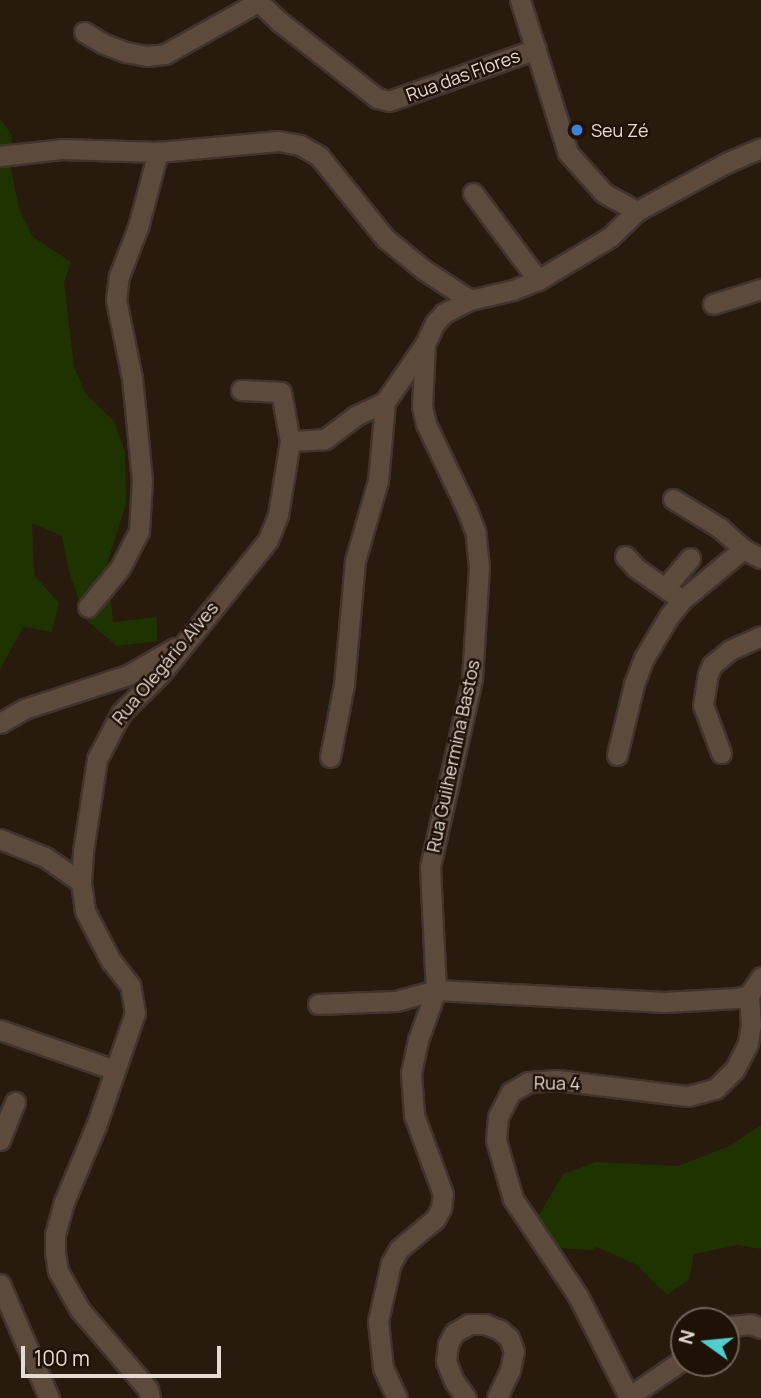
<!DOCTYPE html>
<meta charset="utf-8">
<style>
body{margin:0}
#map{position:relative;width:761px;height:1398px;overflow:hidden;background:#291a0e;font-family:Manrope,sans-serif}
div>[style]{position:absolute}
.green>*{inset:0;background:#1f3300}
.roads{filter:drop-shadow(2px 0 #40342e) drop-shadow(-2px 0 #40342e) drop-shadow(0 2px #40342e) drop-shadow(0 -2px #40342e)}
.minor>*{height:19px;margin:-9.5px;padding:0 9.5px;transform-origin:9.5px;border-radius:9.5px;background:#5c4a3d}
.dots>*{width:19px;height:19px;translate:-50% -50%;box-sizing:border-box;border:4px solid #1f1106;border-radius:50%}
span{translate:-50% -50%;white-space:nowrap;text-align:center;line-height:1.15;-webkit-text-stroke:5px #1f1106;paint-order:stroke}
.street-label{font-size:18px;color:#e6dbd3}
.poi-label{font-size:18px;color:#e6dbd3}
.left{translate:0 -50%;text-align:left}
.north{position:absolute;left:670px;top:1307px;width:70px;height:70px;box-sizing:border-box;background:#1f1106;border:2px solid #6f6258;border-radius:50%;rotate:285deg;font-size:19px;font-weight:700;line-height:28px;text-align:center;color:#e6dbd3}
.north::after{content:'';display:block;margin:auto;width:24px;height:32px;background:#52cdcf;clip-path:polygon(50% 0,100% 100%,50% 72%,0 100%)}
.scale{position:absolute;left:21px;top:1346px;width:200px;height:32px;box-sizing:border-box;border:4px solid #e6dbd3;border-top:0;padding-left:9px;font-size:21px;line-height:24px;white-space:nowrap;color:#e6dbd3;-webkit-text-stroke:5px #1f1106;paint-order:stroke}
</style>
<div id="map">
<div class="green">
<i style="clip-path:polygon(0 119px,12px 135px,10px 164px,19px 209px,33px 237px,71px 262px,64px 282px,74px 367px,86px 394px,114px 421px,125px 453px,126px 504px,107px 564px,113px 622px,157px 617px,157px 641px,117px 646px,85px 619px,68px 568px,62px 536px,32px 523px,34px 575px,59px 603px,52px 632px,23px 627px,0 670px)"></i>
<i style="clip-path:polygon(761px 1125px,761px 1249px,738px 1245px,694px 1254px,689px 1280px,667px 1295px,637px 1265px,597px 1247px,591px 1250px,557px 1248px,535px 1222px,563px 1174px,596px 1162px,678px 1166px,730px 1146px)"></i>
</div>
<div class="roads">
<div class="minor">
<i style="left:257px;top:0;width:32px;rotate:44deg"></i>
<i style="left:280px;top:22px;width:123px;rotate:38.1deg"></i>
<i style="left:377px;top:98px;width:12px;rotate:14deg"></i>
<i style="left:389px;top:101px;width:156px;rotate:-19.5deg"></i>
<i style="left:520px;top:0;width:160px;rotate:72.6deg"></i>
<i style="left:568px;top:153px;width:54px;rotate:48deg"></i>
<i style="left:604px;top:193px;width:38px;rotate:29deg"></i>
<i style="left:84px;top:32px;width:21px;rotate:31deg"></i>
<i style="left:102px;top:43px;width:26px;rotate:21deg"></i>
<i style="left:126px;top:52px;width:21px;rotate:11deg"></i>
<i style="left:147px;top:56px;width:18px;rotate:-6deg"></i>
<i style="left:165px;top:54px;width:107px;rotate:-29.2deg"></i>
<i style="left:0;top:156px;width:62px;rotate:-6.4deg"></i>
<i style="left:62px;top:149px;width:96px;rotate:1.8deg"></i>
<i style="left:473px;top:193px;width:109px;rotate:53.2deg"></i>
<i style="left:713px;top:304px;width:50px;rotate:-17.4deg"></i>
<i style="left:241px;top:390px;width:40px;rotate:2.9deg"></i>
<i style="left:281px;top:392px;width:50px;rotate:79.6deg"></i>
<i style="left:673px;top:499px;width:55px;rotate:31.7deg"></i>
<i style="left:720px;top:528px;width:31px;rotate:42deg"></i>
<i style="left:743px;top:549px;width:20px;rotate:27deg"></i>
<i style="left:625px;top:556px;width:16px;rotate:47deg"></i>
<i style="left:636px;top:568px;width:56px;rotate:34.8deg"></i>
<i style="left:665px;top:588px;width:39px;rotate:-50deg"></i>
<i style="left:88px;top:607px;width:50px;rotate:-50.6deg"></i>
<i style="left:120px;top:568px;width:42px;rotate:-62.8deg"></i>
<i style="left:139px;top:531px;width:50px;rotate:-86.6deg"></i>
<i style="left:142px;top:481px;width:63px;rotate:-95.4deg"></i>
<i style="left:136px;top:418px;width:40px;rotate:-95.7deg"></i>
<i style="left:132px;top:378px;width:80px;rotate:-101.6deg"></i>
<i style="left:116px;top:300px;width:24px;rotate:-83deg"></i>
<i style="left:119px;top:276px;width:53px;rotate:-68.8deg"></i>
<i style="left:138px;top:227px;width:78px;rotate:-75.1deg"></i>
<i style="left:158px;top:152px;width:121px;rotate:-5.2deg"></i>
<i style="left:278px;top:141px;width:22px;rotate:10deg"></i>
<i style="left:300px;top:145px;width:22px;rotate:30deg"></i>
<i style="left:319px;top:156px;width:105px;rotate:51.2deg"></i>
<i style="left:385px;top:238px;width:50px;rotate:39.4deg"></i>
<i style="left:424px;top:270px;width:55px;rotate:33.1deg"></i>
<i style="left:0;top:723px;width:28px;rotate:-30deg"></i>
<i style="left:24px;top:709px;width:109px;rotate:-18.1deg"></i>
<i style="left:128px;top:675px;width:54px;rotate:-29.9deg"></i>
<i style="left:721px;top:753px;width:51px;rotate:-110.6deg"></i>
<i style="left:703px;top:705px;width:31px;rotate:-81deg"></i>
<i style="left:708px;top:674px;width:10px;rotate:-66deg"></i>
<i style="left:712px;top:665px;width:23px;rotate:-40deg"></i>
<i style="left:730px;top:650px;width:34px;rotate:-24deg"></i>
<i style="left:617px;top:755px;width:73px;rotate:-76.5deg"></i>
<i style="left:634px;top:684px;width:28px;rotate:-69deg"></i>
<i style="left:644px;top:658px;width:49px;rotate:-59.2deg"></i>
<i style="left:669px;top:616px;width:21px;rotate:-51deg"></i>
<i style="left:682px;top:600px;width:80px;rotate:-39.9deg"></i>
<i style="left:330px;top:757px;width:74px;rotate:-79.1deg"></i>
<i style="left:344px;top:684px;width:123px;rotate:-84.9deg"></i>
<i style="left:355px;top:561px;width:83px;rotate:-74deg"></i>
<i style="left:378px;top:481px;width:79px;rotate:-84.9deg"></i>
<i style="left:0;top:839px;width:48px;rotate:21.8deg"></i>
<i style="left:45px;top:857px;width:44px;rotate:34.8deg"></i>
<i style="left:318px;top:1004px;width:78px;rotate:-2.2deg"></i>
<i style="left:396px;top:1001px;width:41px;rotate:-15.4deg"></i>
<i style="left:436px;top:990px;width:229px;rotate:3deg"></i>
<i style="left:665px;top:1002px;width:72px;rotate:-3.2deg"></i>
<i style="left:737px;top:998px;width:12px;rotate:-14deg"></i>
<i style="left:749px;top:995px;width:22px;rotate:-56deg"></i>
<i style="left:0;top:1030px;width:122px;rotate:19.2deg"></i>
<i style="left:0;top:1140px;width:41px;rotate:-68.5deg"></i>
<i style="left:0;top:1284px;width:124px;rotate:66.7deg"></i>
<i style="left:726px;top:1331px;width:8px;rotate:-40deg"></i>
<i style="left:732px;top:1326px;width:18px;rotate:-6deg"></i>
<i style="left:750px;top:1324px;width:12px;rotate:20deg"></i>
<i style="left:629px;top:1397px;width:113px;rotate:-116.8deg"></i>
<i style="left:578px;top:1296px;width:117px;rotate:-123.8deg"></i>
<i style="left:513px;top:1199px;width:61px;rotate:-106.1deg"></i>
<i style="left:496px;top:1140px;width:23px;rotate:-85deg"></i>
<i style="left:498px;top:1117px;width:28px;rotate:-63deg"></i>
<i style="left:511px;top:1092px;width:20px;rotate:-30deg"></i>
<i style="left:528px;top:1082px;width:29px;rotate:-4deg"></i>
<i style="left:557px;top:1080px;width:132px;rotate:7deg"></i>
<i style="left:688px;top:1096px;width:28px;rotate:-15deg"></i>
<i style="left:715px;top:1089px;width:28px;rotate:-45deg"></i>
<i style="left:735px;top:1069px;width:29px;rotate:-63deg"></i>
<i style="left:748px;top:1043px;width:18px;rotate:-81deg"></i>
<i style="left:751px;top:1025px;width:30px;rotate:-94deg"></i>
<i style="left:150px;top:1398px;width:9px;rotate:-103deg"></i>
<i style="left:148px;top:1389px;width:104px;rotate:-130.7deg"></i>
<i style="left:80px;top:1310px;width:45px;rotate:-119.4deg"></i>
<i style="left:58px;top:1271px;width:18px;rotate:-99deg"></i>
<i style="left:55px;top:1253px;width:18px;rotate:-90deg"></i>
<i style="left:55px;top:1235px;width:34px;rotate:-75deg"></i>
<i style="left:64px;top:1202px;width:82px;rotate:-67.2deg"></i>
<i style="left:96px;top:1126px;width:120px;rotate:-71deg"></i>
<i style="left:135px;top:1013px;width:28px;rotate:-100deg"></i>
<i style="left:130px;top:985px;width:31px;rotate:-128deg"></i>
<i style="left:111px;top:961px;width:56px;rotate:-117.5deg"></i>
<i style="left:85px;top:911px;width:29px;rotate:-98deg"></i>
<i style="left:81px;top:882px;width:31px;rotate:-86deg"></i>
<i style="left:83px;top:851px;width:93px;rotate:-81.3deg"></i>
<i style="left:97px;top:759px;width:52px;rotate:-62.4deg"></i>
<i style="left:121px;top:713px;width:58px;rotate:-45deg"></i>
<i style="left:162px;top:672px;width:169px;rotate:-51.2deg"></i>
<i style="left:268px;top:540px;width:27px;rotate:-68deg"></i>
<i style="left:278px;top:515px;width:75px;rotate:-80.8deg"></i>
<i style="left:290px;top:441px;width:35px;rotate:-3deg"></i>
<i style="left:325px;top:439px;width:38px;rotate:-37deg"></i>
<i style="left:355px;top:416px;width:33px;rotate:-25deg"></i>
<i style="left:385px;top:402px;width:70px;rotate:-55.4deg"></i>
<i style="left:397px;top:1398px;width:33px;rotate:-115deg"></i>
<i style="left:383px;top:1368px;width:47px;rotate:-96.1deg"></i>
<i style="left:378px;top:1321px;width:59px;rotate:-77.4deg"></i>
<i style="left:391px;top:1263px;width:16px;rotate:-60deg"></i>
<i style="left:399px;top:1249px;width:47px;rotate:-39.8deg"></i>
<i style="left:435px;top:1219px;width:13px;rotate:-61deg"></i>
<i style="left:441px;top:1208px;width:14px;rotate:-82deg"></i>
<i style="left:443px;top:1194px;width:84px;rotate:-110.2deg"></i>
<i style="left:414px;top:1115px;width:42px;rotate:-94.1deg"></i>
<i style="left:411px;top:1073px;width:34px;rotate:-78deg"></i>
<i style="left:418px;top:1040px;width:53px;rotate:-70.2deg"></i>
<i style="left:436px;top:990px;width:123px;rotate:-92.8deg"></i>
<i style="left:430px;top:867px;width:193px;rotate:-77.4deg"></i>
<i style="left:472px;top:679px;width:112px;rotate:-86.4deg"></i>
<i style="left:479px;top:567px;width:36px;rotate:-96deg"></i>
<i style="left:475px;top:531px;width:22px;rotate:-111deg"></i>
<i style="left:467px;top:510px;width:95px;rotate:-115.5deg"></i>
<i style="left:426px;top:424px;width:18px;rotate:-103deg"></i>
<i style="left:422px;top:406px;width:62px;rotate:-87.2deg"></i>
<i style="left:425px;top:344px;width:23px;rotate:-65deg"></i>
<i style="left:435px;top:323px;width:13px;rotate:-48deg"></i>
<i style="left:444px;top:313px;width:29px;rotate:-27deg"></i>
<i style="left:470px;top:300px;width:44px;rotate:-13.1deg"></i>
<i style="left:513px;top:290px;width:27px;rotate:-22deg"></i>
<i style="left:538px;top:280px;width:84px;rotate:-30.8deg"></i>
<i style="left:610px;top:237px;width:37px;rotate:-44deg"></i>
<i style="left:637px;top:211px;width:103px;rotate:-28.3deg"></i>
<i style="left:728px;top:162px;width:36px;rotate:-23deg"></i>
<i style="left:466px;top:1398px;width:21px;rotate:-125deg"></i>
<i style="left:454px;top:1381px;width:22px;rotate:-112deg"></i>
<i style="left:446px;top:1361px;width:17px;rotate:-83deg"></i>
<i style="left:448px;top:1344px;width:13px;rotate:-61deg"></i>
<i style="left:454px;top:1333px;width:17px;rotate:-31deg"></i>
<i style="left:469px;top:1324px;width:16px"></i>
<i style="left:485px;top:1324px;width:16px;rotate:22deg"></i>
<i style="left:500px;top:1330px;width:12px;rotate:42deg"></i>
<i style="left:509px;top:1338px;width:14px;rotate:69deg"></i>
<i style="left:514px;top:1351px;width:19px;rotate:102deg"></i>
<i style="left:510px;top:1370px;width:31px;rotate:115deg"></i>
<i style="left:627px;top:1398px;width:69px;rotate:-34.4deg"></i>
</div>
</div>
<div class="dots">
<i style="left:577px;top:130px;background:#3f7fe0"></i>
</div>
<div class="street-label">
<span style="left:463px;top:75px;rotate:-20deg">Rua das Flores</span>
<span style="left:165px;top:663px;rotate:-50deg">Rua Olegário Alves</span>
<span style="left:453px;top:756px;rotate:-78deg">Rua Guilhermina Bastos</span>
<span style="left:557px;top:1083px;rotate:1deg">Rua 4</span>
</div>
<div class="poi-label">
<span class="left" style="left:591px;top:130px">Seu Zé</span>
</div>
<div class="north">N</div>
<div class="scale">100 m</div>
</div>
